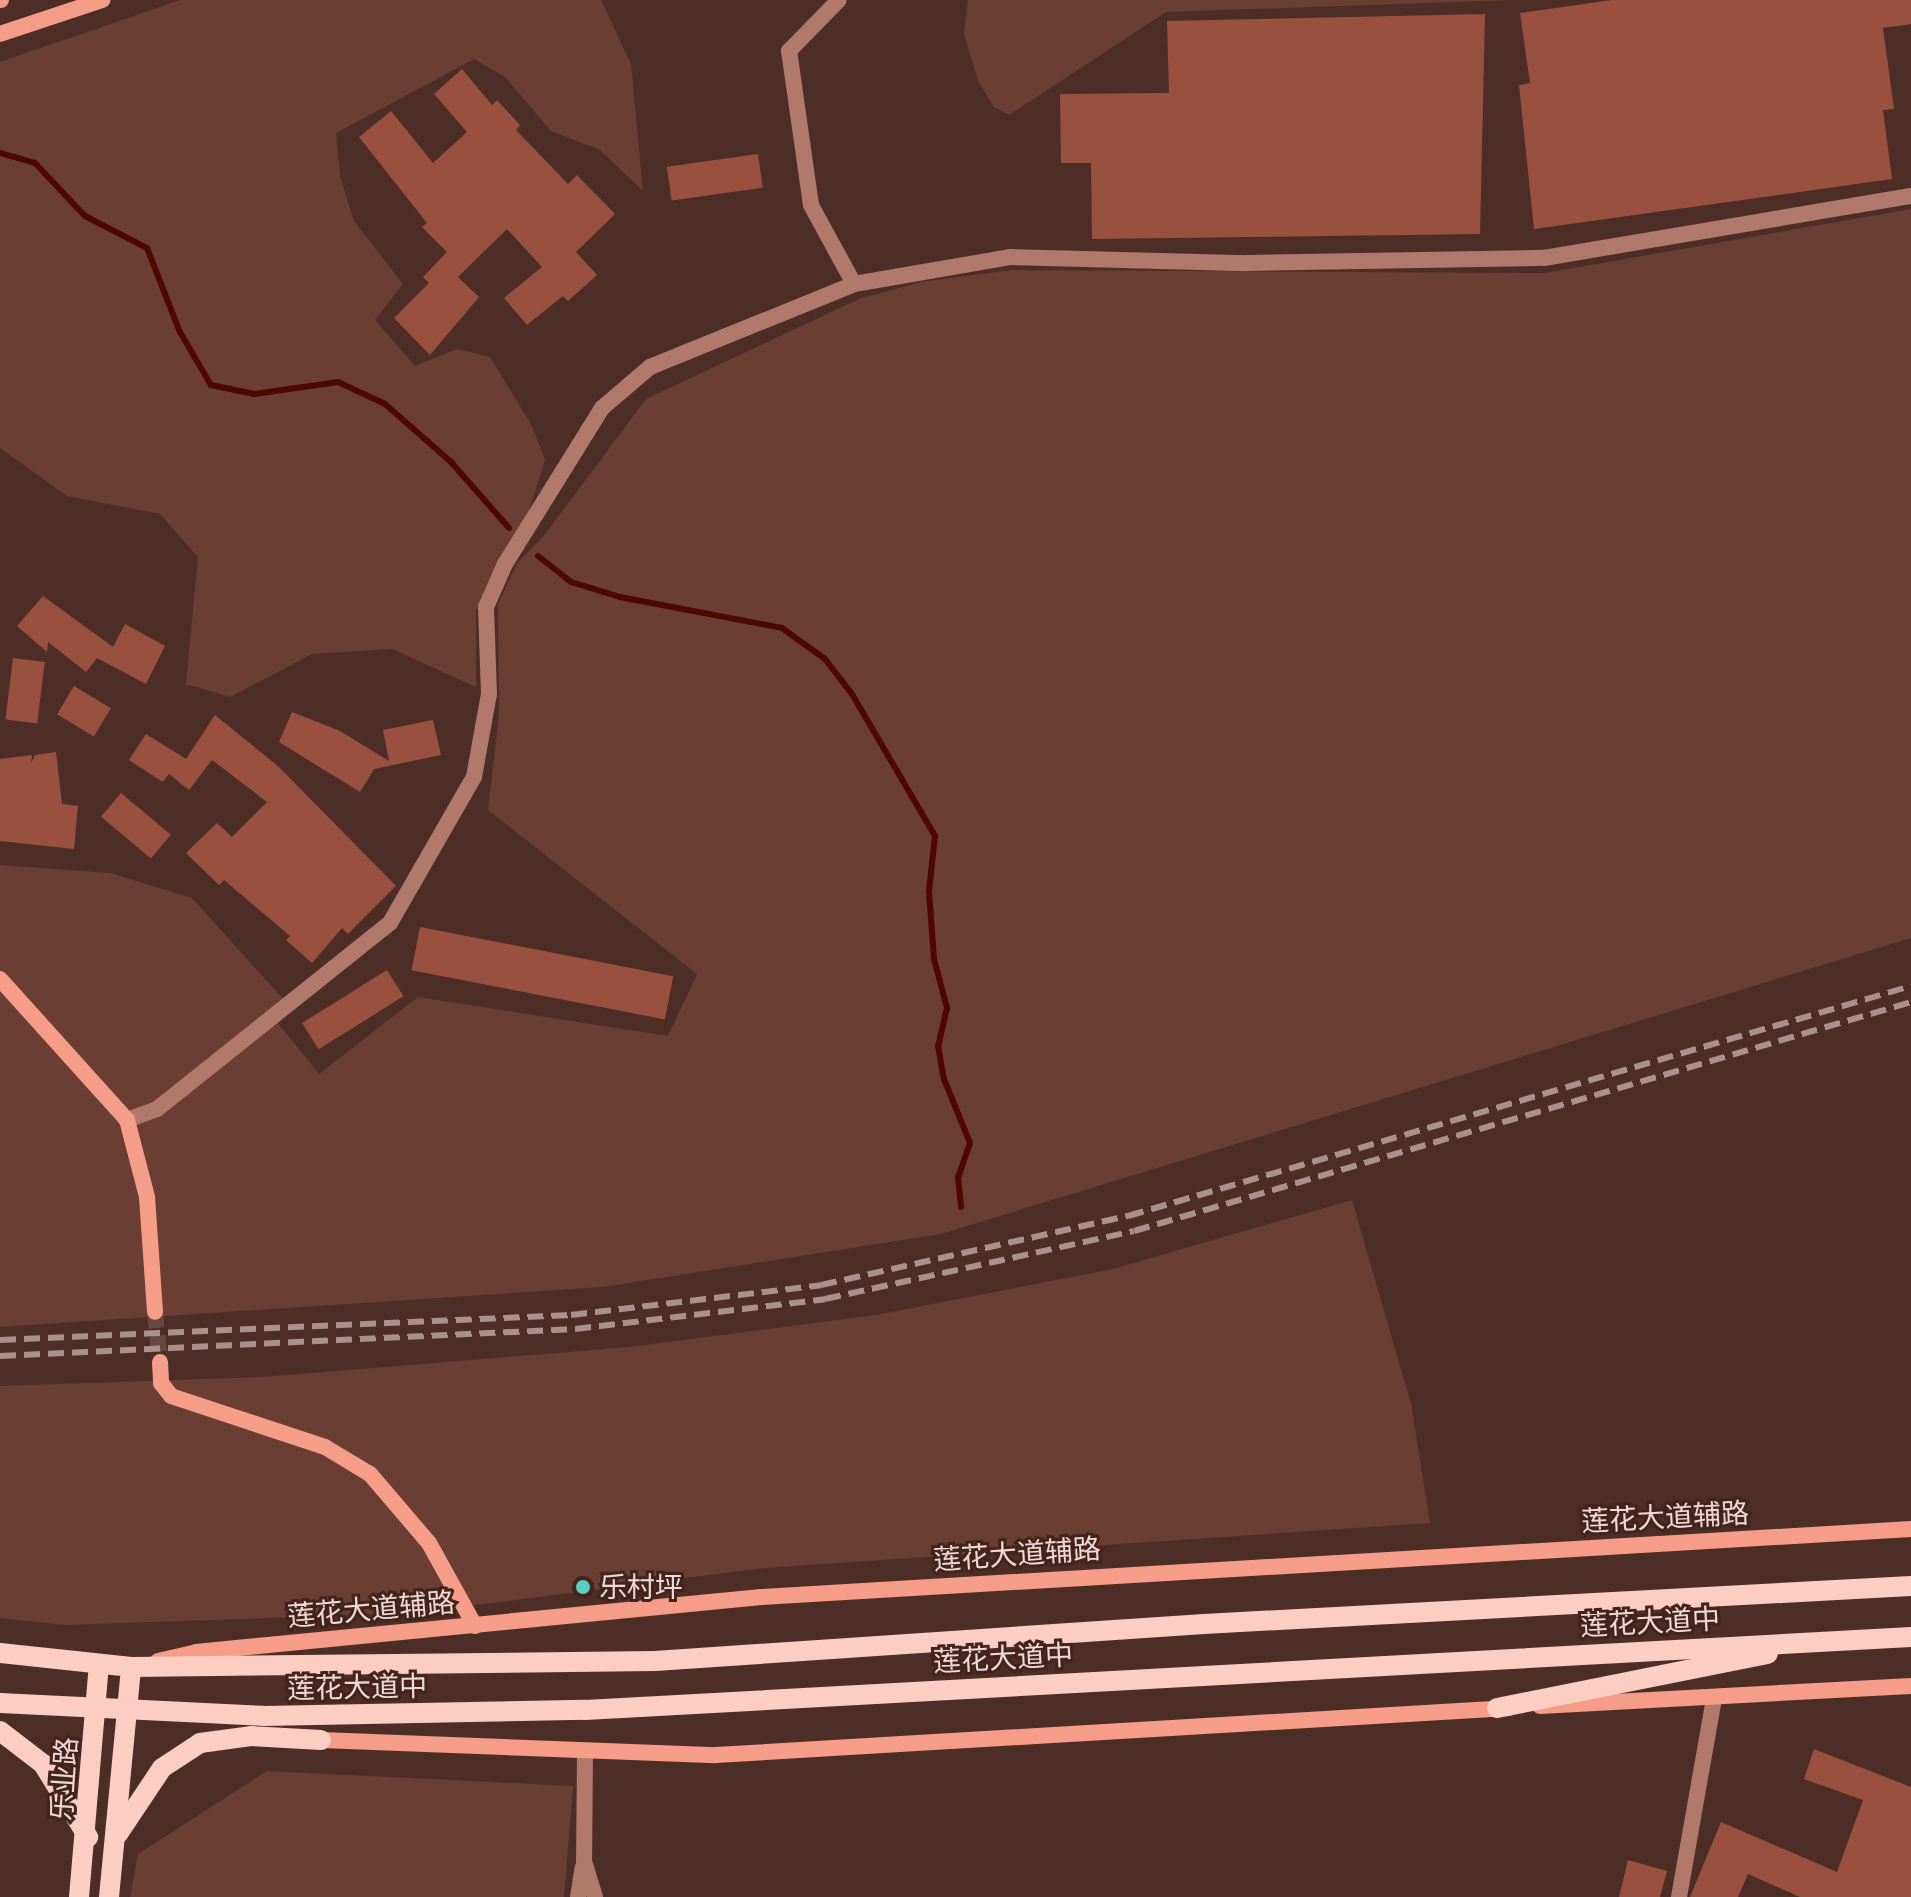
<!DOCTYPE html>
<meta charset="utf-8">
<style>
body{margin:0}
#map{position:relative;width:1911px;height:1897px;overflow:hidden;background:#4d2e26;font-family:"Space Grotesk","Noto Sans SC",sans-serif}
div>[style]{position:absolute}
.green>*{inset:0;background:#6a3e33}
.stream>*{height:6px;margin:-3px;padding:0 3px;transform-origin:3px;border-radius:3px;background:#4d0800}
.building>*{inset:0;background:#9a503f;transform-origin:0 0}
.secondary-tunnel>*{height:16px;margin-top:-8px;transform-origin:0;background:repeating-linear-gradient(90deg,#654840 0 16px,transparent 0 24px)}
.street>*{height:16px;margin:-8px;padding:0 8px;transform-origin:8px;border-radius:8px;background:#b0796c}
.secondary>*{height:16px;margin:-8px;padding:0 8px;transform-origin:8px;border-radius:8px;background:#f59d88}
.primary>*{height:20px;margin:-10px;padding:0 10px;transform-origin:10px;border-radius:10px;background:#fccec3}
.rail>*{height:6px;margin-top:-3px;transform-origin:0;background:repeating-linear-gradient(90deg,#ab918b 0 16px,transparent 0 24px)}
.dots>*{width:22px;height:22px;translate:-50% -50%;box-sizing:border-box;border:4px solid #42241c;border-radius:50%}
span{translate:-50% -50%;white-space:nowrap;text-align:center;line-height:1.15;-webkit-text-stroke:6px #42241c;paint-order:stroke}
.street-label{font-size:28px;color:#eed9d4}
.poi-label{font-size:28px;color:#eed9d4}
.left{translate:0 -50%;text-align:left}
</style>
<div id="map">
<div class="green">
<i style="clip-path:polygon(180px 0,601px 0,631px 64px,643px 191px,600px 150px,551px 131px,505px 77px,474px 59px,336px 133px,340px 176px,354px 221px,403px 284px,375px 320px,415px 366px,457px 349px,490px 357px,532px 426px,545px 460px,530px 508px,476px 611px,476px 687px,392px 649px,312px 654px,230px 697px,186px 684px,198px 557px,160px 514px,67px 496px,0 448px,0 62px)"></i>
<i style="clip-path:polygon(968px 0,1514px 0,1166px 12px,1009px 115px,994px 107px,978px 81px,964px 33px)"></i>
<i style="clip-path:polygon(1911px 209px,1911px 938px,941px 1234px,603px 1287px,0 1327px,0 865px,110px 873px,192px 898px,284px 1000px,268px 1011px,319px 1074px,418px 997px,668px 1036px,697px 974px,488px 810px,499px 715px,498px 604px,517px 563px,543px 537px,646px 399px,859px 299px,921px 282px,1011px 270px,1545px 273px)"></i>
<i style="clip-path:polygon(1352px 1200px,1411px 1404px,1430px 1523px,764px 1568px,414px 1613px,65px 1625px,0 1618px,0 1386px,262px 1377px,629px 1347px,876px 1315px,1113px 1269px)"></i>
<i style="clip-path:polygon(267px 1771px,573px 1786px,564px 1897px,130px 1897px,138px 1854px)"></i>
</div>
<div class="stream">
<i style="left:0;top:153px;width:36px;rotate:16deg"></i>
<i style="left:35px;top:163px;width:73px;rotate:46.7deg"></i>
<i style="left:85px;top:216px;width:70px;rotate:27.3deg"></i>
<i style="left:147px;top:248px;width:90px;rotate:68.6deg"></i>
<i style="left:180px;top:332px;width:61px;rotate:59.7deg"></i>
<i style="left:211px;top:385px;width:44px;rotate:11.8deg"></i>
<i style="left:254px;top:394px;width:85px;rotate:-8.1deg"></i>
<i style="left:338px;top:382px;width:52px;rotate:25.1deg"></i>
<i style="left:385px;top:404px;width:88px;rotate:41.3deg"></i>
<i style="left:451px;top:462px;width:88px;rotate:48.7deg"></i>
<i style="left:538px;top:556px;width:42px;rotate:38.2deg"></i>
<i style="left:571px;top:582px;width:51px;rotate:17deg"></i>
<i style="left:620px;top:597px;width:165px;rotate:10.8deg"></i>
<i style="left:782px;top:628px;width:53px;rotate:35.8deg"></i>
<i style="left:825px;top:659px;width:44px;rotate:52.4deg"></i>
<i style="left:852px;top:694px;width:164px;rotate:59.7deg"></i>
<i style="left:935px;top:836px;width:55px;rotate:96.2deg"></i>
<i style="left:929px;top:891px;width:68px;rotate:85.8deg"></i>
<i style="left:934px;top:959px;width:51px;rotate:75.1deg"></i>
<i style="left:947px;top:1008px;width:39px;rotate:103deg"></i>
<i style="left:938px;top:1046px;width:34px;rotate:80deg"></i>
<i style="left:944px;top:1079px;width:69px;rotate:67.9deg"></i>
<i style="left:970px;top:1143px;width:36px;rotate:109deg"></i>
<i style="left:958px;top:1177px;width:30px;rotate:84deg"></i>
</div>
<div class="building">
<i style="clip-path:polygon(1612px 0,1911px 0,1911px 24px,1883px 28px,1894px 109px,1883px 110px,1892px 179px,1534px 229px,1519px 85px,1530px 83px,1520px 13px)"></i>
<i style="clip-path:polygon(1485px 14px,1480px 234px,1092px 239px,1091px 163px,1061px 163px,1060px 94px,1169px 93px,1167px 21px)"></i>
<i style="clip-path:polygon(462px 69px,492px 105px,497px 100px,520px 125px,516px 130px,568px 184px,577px 175px,615px 214px,576px 252px,597px 275px,568px 301px,563px 296px,527px 325px,504px 298px,542px 267px,507px 229px,458px 277px,479px 297px,430px 355px,394px 318px,429px 283px,423px 277px,447px 252px,422px 227px,427px 223px,359px 137px,391px 111px,433px 163px,467px 132px,434px 94px)"></i>
<i style="left:758px;top:154px;width:34px;height:92px;rotate:82deg"></i>
<i style="clip-path:polygon(43px 596px,113px 647px,125px 624px,165px 646px,146px 684px,97px 658px,86px 672px,48px 642px,47px 652px,17px 626px)"></i>
<i style="left:13px;top:658px;width:32px;height:62px;rotate:7deg"></i>
<i style="left:74px;top:686px;width:43px;height:33px;rotate:31deg"></i>
<i style="clip-path:polygon(292px 712px,340px 731px,389px 761px,383px 730px,433px 720px,441px 755px,374px 769px,360px 792px,279px 742px)"></i>
<i style="clip-path:polygon(215px 715px,279px 767px,396px 886px,348px 934px,342px 928px,312px 963px,286px 940px,290px 936px,224px 880px,219px 885px,186px 853px,217px 823px,232px 837px,267px 802px,212px 760px,189px 790px,169px 774px,163px 782px,129px 760px,146px 734px,186px 759px)"></i>
<i style="clip-path:polygon(56px 752px,62px 804px,78px 806px,74px 849px,0 841px,0 759px,32px 755px,31px 763px,35px 755px)"></i>
<i style="left:121px;top:793px;width:65px;height:31px;rotate:40deg"></i>
<i style="left:420px;top:927px;width:258px;height:44px;rotate:11deg"></i>
<i style="left:387px;top:970px;width:31px;height:100px;rotate:58deg"></i>
<i style="clip-path:polygon(1814px 1749px,1911px 1787px,1911px 1897px,1800px 1897px,1748px 1874px,1738px 1897px,1690px 1897px,1721px 1822px,1837px 1872px,1863px 1800px,1804px 1779px)"></i>
<i style="clip-path:polygon(1628px 1860px,1667px 1871px,1660px 1897px,1619px 1897px)"></i>
</div>
<div class="secondary-tunnel">
<i style="left:155px;top:1312px;width:50px;rotate:84.3deg"></i>
</div>
<div class="street">
<i style="left:854px;top:284px;width:158px;rotate:-9.8deg"></i>
<i style="left:1010px;top:257px;width:237px;rotate:1.5deg"></i>
<i style="left:1247px;top:263px;width:297px;rotate:-1deg"></i>
<i style="left:1544px;top:258px;width:372px;rotate:-9.6deg"></i>
<i style="left:127px;top:1120px;width:32px;rotate:-20deg"></i>
<i style="left:157px;top:1109px;width:298px;rotate:-38.6deg"></i>
<i style="left:390px;top:923px;width:168px;rotate:-60.1deg"></i>
<i style="left:474px;top:777px;width:84px;rotate:-79.8deg"></i>
<i style="left:489px;top:694px;width:87px;rotate:-92deg"></i>
<i style="left:486px;top:607px;width:47px;rotate:-66.2deg"></i>
<i style="left:505px;top:564px;width:184px;rotate:-58.1deg"></i>
<i style="left:602px;top:408px;width:63px;rotate:-40.5deg"></i>
<i style="left:650px;top:367px;width:220px;rotate:-22.1deg"></i>
<i style="left:854px;top:284px;width:90px;rotate:-118.6deg"></i>
<i style="left:811px;top:205px;width:156px;rotate:-98.1deg"></i>
<i style="left:789px;top:51px;width:71px;rotate:-45.6deg"></i>
<i style="left:585px;top:1753px;width:108px;rotate:90.5deg"></i>
<i style="left:584px;top:1861px;width:38px;rotate:73deg"></i>
<i style="left:578px;top:1897px;width:30px;rotate:-81deg"></i>
<i style="left:1679px;top:1897px;width:201px;rotate:-80deg"></i>
</div>
<div class="secondary">
<i style="left:0;top:0;width:1px"></i>
<i style="left:0;top:34px;width:108px;rotate:-18.4deg"></i>
<i style="left:0;top:979px;width:190px;rotate:48deg"></i>
<i style="left:127px;top:1120px;width:80px;rotate:75.4deg"></i>
<i style="left:147px;top:1197px;width:115px;rotate:86deg"></i>
<i style="left:160px;top:1362px;width:21px;rotate:87deg"></i>
<i style="left:161px;top:1383px;width:16px;rotate:52deg"></i>
<i style="left:171px;top:1396px;width:162px;rotate:18.3deg"></i>
<i style="left:325px;top:1447px;width:52px;rotate:31deg"></i>
<i style="left:370px;top:1474px;width:91px;rotate:49.5deg"></i>
<i style="left:429px;top:1543px;width:95px;rotate:61deg"></i>
<i style="left:158px;top:1661px;width:39px;rotate:-13deg"></i>
<i style="left:196px;top:1652px;width:568px;rotate:-5.56deg"></i>
<i style="left:761px;top:1597px;width:1152px;rotate:-3.38deg"></i>
<i style="left:1540px;top:1706px;width:372px;rotate:-3.1deg"></i>
<i style="left:321px;top:1740px;width:395px;rotate:2.2deg"></i>
<i style="left:716px;top:1755px;width:794px;rotate:-3.39deg"></i>
</div>
<div class="primary">
<i style="left:0;top:1653px;width:132px;rotate:6.1deg"></i>
<i style="left:131px;top:1667px;width:524px;rotate:-0.66deg"></i>
<i style="left:655px;top:1661px;width:550px;rotate:-3.86deg"></i>
<i style="left:1204px;top:1624px;width:708px;rotate:-3.08deg"></i>
<i style="left:0;top:1703px;width:263px;rotate:2.8deg"></i>
<i style="left:263px;top:1716px;width:322px;rotate:-1.1deg"></i>
<i style="left:585px;top:1710px;width:1328px;rotate:-3.15deg"></i>
<i style="left:1497px;top:1708px;width:276px;rotate:-11.3deg"></i>
<i style="left:0;top:1731px;width:54px;rotate:37.5deg"></i>
<i style="left:43px;top:1764px;width:86px;rotate:58.3deg"></i>
<i style="left:118px;top:1834px;width:79px;rotate:-56.3deg"></i>
<i style="left:162px;top:1768px;width:45px;rotate:-33.3deg"></i>
<i style="left:200px;top:1743px;width:51px;rotate:-7.8deg"></i>
<i style="left:251px;top:1736px;width:70px;rotate:3.3deg"></i>
<i style="left:79px;top:1897px;width:233px;rotate:-85.1deg"></i>
<i style="left:109px;top:1897px;width:231px;rotate:-84.5deg"></i>
</div>
<div class="rail">
<i style="left:0;top:1340px;width:572px;rotate:-2.51deg"></i>
<i style="left:571px;top:1315px;width:252px;rotate:-6.8deg"></i>
<i style="left:821px;top:1285px;width:315px;rotate:-12.7deg"></i>
<i style="left:1128px;top:1216px;width:816px;rotate:-16.37deg"></i>
<i style="left:0;top:1356px;width:576px;rotate:-2.69deg"></i>
<i style="left:575px;top:1329px;width:252px;rotate:-6.8deg"></i>
<i style="left:825px;top:1299px;width:316px;rotate:-12.4deg"></i>
<i style="left:1134px;top:1231px;width:810px;rotate:-16.42deg"></i>
</div>
<div class="dots">
<i style="left:583px;top:1587px;background:#58cebf"></i>
</div>
<div class="street-label">
<span style="left:1665px;top:1517px;rotate:-3deg">莲花大道辅路</span>
<span style="left:1017px;top:1554px;rotate:-4deg">莲花大道辅路</span>
<span style="left:371px;top:1609px;rotate:-5deg">莲花大道辅路</span>
<span style="left:1650px;top:1622px;rotate:-3deg">莲花大道中</span>
<span style="left:1003px;top:1658px;rotate:-3deg">莲花大道中</span>
<span style="left:357px;top:1687px;rotate:-1deg">莲花大道中</span>
<span style="left:64px;top:1779px;rotate:-86deg">乐业路</span>
</div>
<div class="poi-label">
<span class="left" style="left:599px;top:1587px">乐村坪</span>
</div>
</div>
